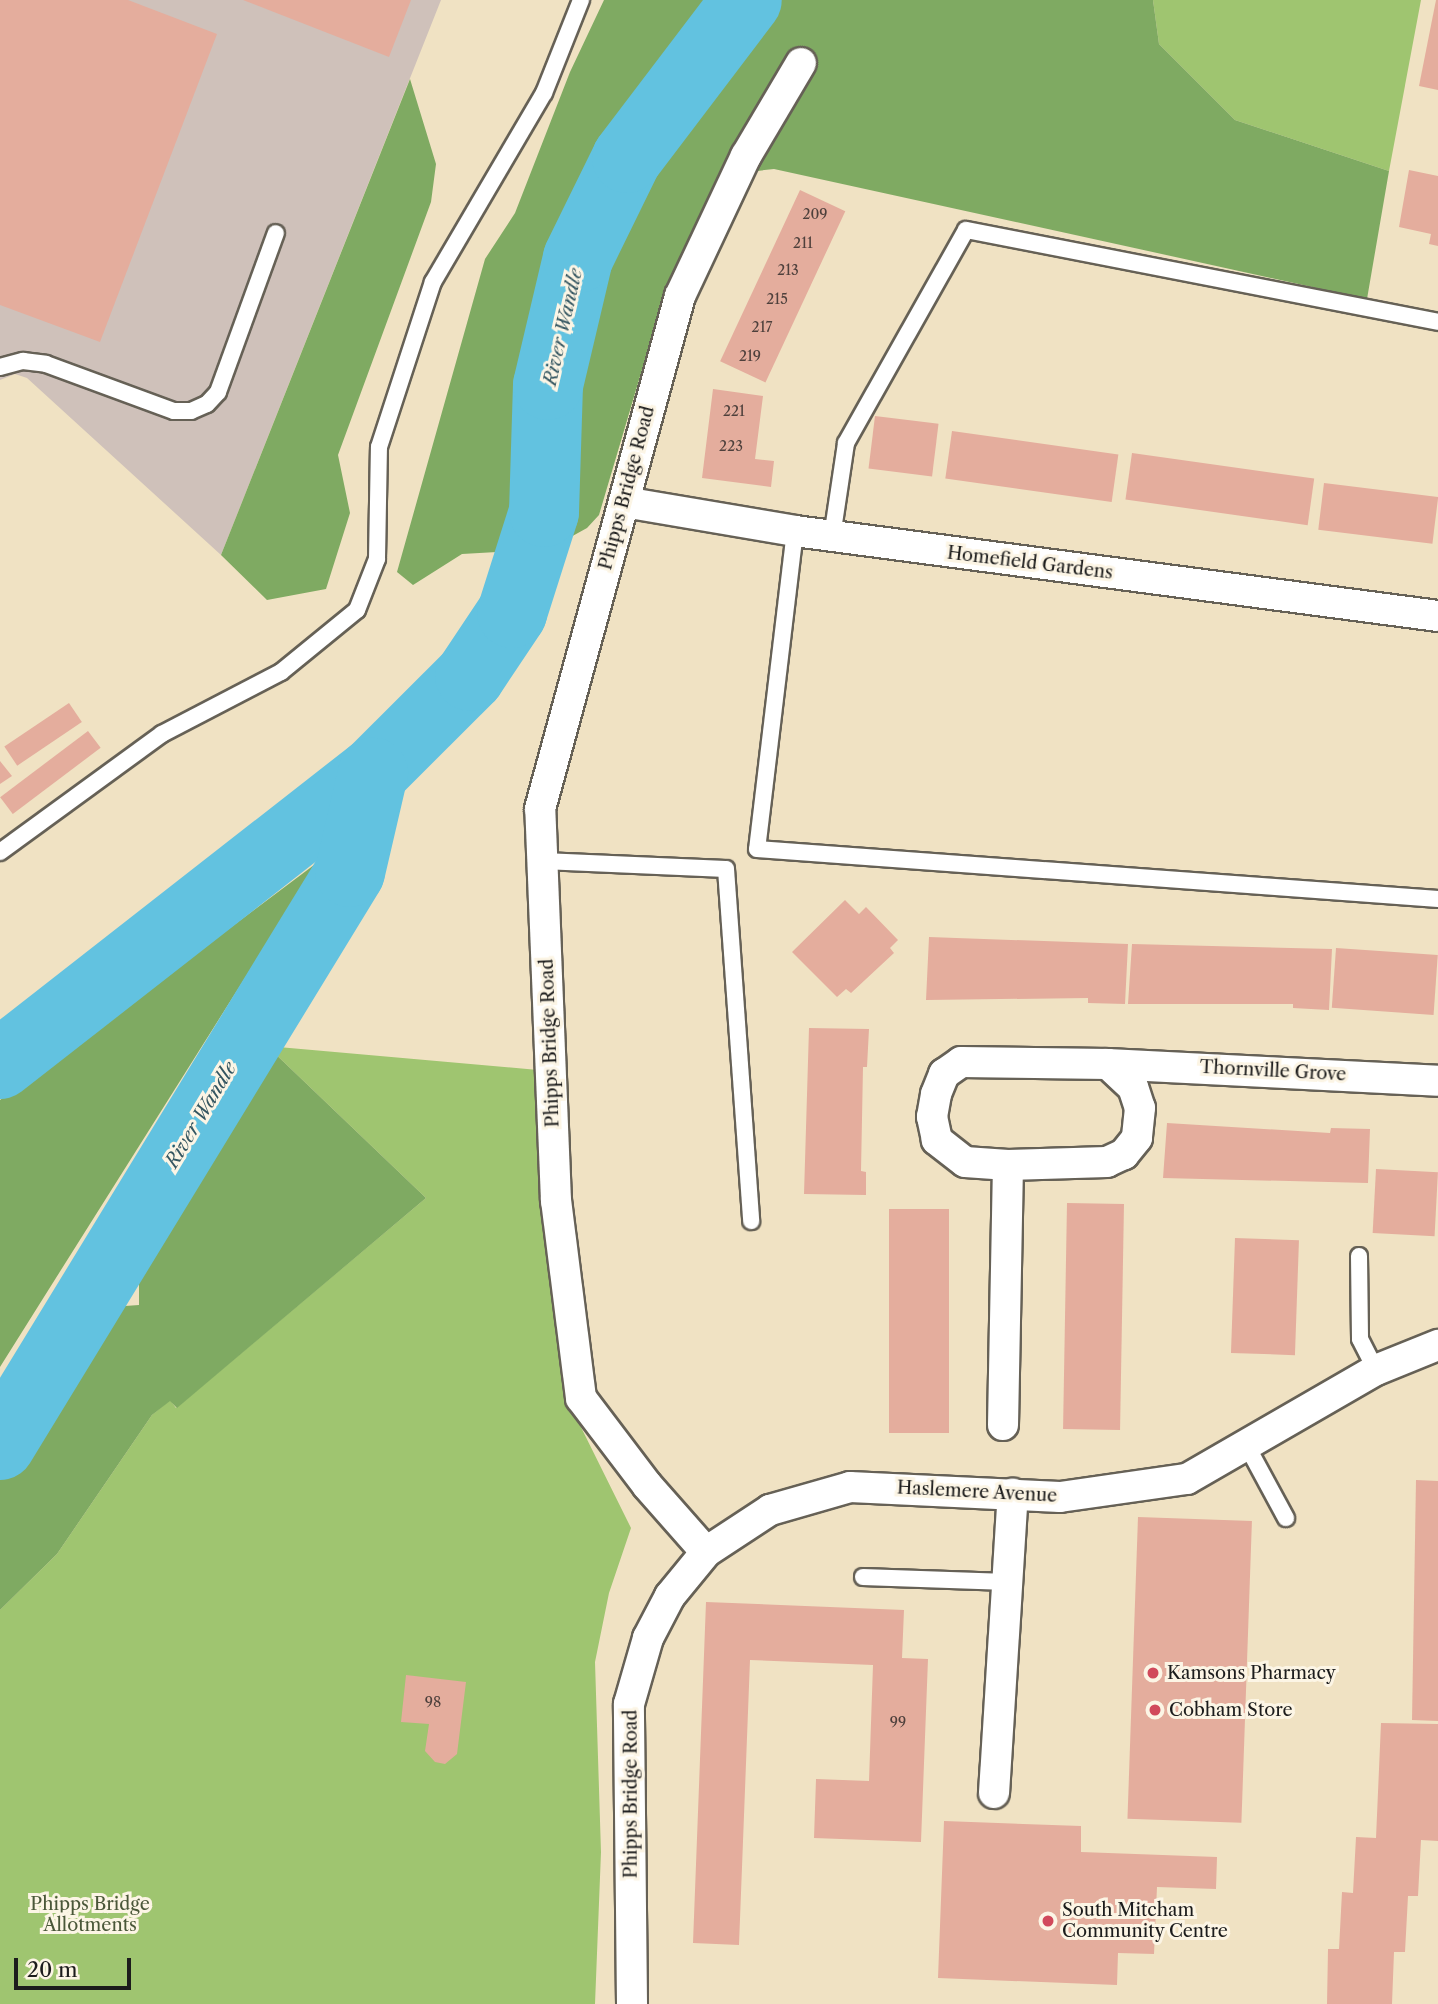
<!DOCTYPE html>
<style>
body{margin:0}
#map{position:relative;width:1438px;height:2004px;overflow:hidden;background:#f0e2c3;font-family:"Libre Caslon Text",serif}
div>[style]{position:absolute}
.industrial>*{inset:0;background:#cfc1ba}
.green>*{inset:0;background:#9fc570}
.forest>*{inset:0;background:#7faa62}
.river>*{height:70px;margin:-35px;padding:0 35px;transform-origin:35px;border-radius:35px;background:#62c2e0}
.building>*{inset:0;background:#e4ad9d;transform-origin:0 0}
.roads{filter:drop-shadow(2px 0 #666156) drop-shadow(-2px 0 #666156) drop-shadow(0 2px #666156) drop-shadow(0 -2px #666156)}
.service>*{height:16px;margin:-8px;padding:0 8px;transform-origin:8px;border-radius:8px;background:#fff}
.minor>*{height:30px;margin:-15px;padding:0 15px;transform-origin:15px;border-radius:15px;background:#fff}
.dots>*{width:19px;height:19px;translate:-50% -50%;box-sizing:border-box;border:4px solid #fcf5e5;border-radius:50%}
span{translate:-50% -50%;white-space:nowrap;text-align:center;line-height:1.15;-webkit-text-stroke:6px #fcf5e5;paint-order:stroke}
.number-label{font-size:14px;color:#4e403c}
.number-label span{-webkit-text-stroke-width:0}
.street-label{font-size:18px;color:#1c1c1c}
.poi-label{font-size:18px;color:#1c1c1c}
.left{translate:0 -50%;text-align:left}
.park-label{font-size:18px;color:#4a5739}
.water-label{font-size:19px;color:#345661;font-style:italic}
.scale{position:absolute;left:14px;top:1958px;width:117px;height:32px;box-sizing:border-box;border:4px solid #1c1c1c;border-top:0;padding-left:9px;font-size:21px;line-height:24px;white-space:nowrap;color:#1c1c1c;-webkit-text-stroke:5px #fcf5e5;paint-order:stroke}
</style>
<div id="map">
<div class="industrial">
<i style="clip-path:polygon(0 0,441px 0,221px 555px,27px 378px,15px 374px,0 380px)"></i>
</div>
<div class="green">
<i style="clip-path:polygon(1153px 0,1421px 0,1389px 171px,1235px 120px,1159px 44px)"></i>
<i style="clip-path:polygon(267px 1046px,538px 1070px,567px 1399px,631px 1528px,609px 1593px,595px 1662px,601px 1852px,595px 2004px,0 2004px,0 1610px,57px 1554px,152px 1415px,170px 1400px,176px 1408px,426px 1198px)"></i>
</div>
<div class="forest">
<i style="clip-path:polygon(604px 0,1153px 0,1159px 44px,1235px 120px,1389px 171px,1367px 299px,774px 169px,730px 174px,686px 253px,652px 336px,599px 515px,587px 528px,549px 549px,462px 554px,413px 585px,397px 572px,485px 259px,515px 213px,570px 72px)"></i>
<i style="clip-path:polygon(410px 79px,436px 164px,431px 202px,338px 455px,350px 513px,326px 589px,267px 600px,221px 555px)"></i>
<i style="clip-path:polygon(318px 862px,49px 1289px,0 1367px,0 1100px)"></i>
<i style="clip-path:polygon(267px 1046px,426px 1198px,177px 1408px,170px 1401px,152px 1415px,57px 1554px,0 1610px,0 1480px,48px 1420px,122px 1299px,125px 1306px,139px 1305px,139px 1272px)"></i>
</div>
<div class="river">
<i style="left:0;top:1064px;width:473px;rotate:-38deg"></i>
<i style="left:373px;top:773px;width:137px;rotate:-45deg"></i>
<i style="left:470px;top:676px;width:76px;rotate:-56.3deg"></i>
<i style="left:512px;top:613px;width:106px;rotate:-72.4deg"></i>
<i style="left:544px;top:512px;width:127px;rotate:-88.2deg"></i>
<i style="left:548px;top:385px;width:130px;rotate:-76.7deg"></i>
<i style="left:578px;top:258px;width:111px;rotate:-63.9deg"></i>
<i style="left:627px;top:158px;width:198px;rotate:-52.8deg"></i>
<i style="left:0;top:1445px;width:671px;rotate:-58.58deg"></i>
<i style="left:350px;top:872px;width:102px;rotate:-76.9deg"></i>
</div>
<div class="building">
<i style="clip-path:polygon(0 0,128px 0,217px 34px,100px 342px,0 305px)"></i>
<i style="clip-path:polygon(243px 0,411px 0,389px 57px)"></i>
<i style="clip-path:polygon(1436px 0,1438px 0,1438px 90px,1419px 86px)"></i>
<i style="clip-path:polygon(1409px 170px,1438px 176px,1438px 246px,1429px 244px,1431px 234px,1399px 227px)"></i>
<i style="left:800px;top:190px;width:50px;height:189px;rotate:25deg"></i>
<i style="clip-path:polygon(713px 389px,763px 396px,755px 459px,774px 461px,771px 487px,702px 478px)"></i>
<i style="left:875px;top:416px;width:64px;height:53px;rotate:7deg"></i>
<i style="left:952px;top:431px;width:168px;height:48px;rotate:8deg"></i>
<i style="left:1132px;top:453px;width:184px;height:47px;rotate:8deg"></i>
<i style="left:1324px;top:483px;width:115px;height:47px;rotate:7deg"></i>
<i style="left:69px;top:703px;width:23px;height:78px;rotate:56deg"></i>
<i style="left:88px;top:731px;width:21px;height:110px;rotate:53deg"></i>
<i style="clip-path:polygon(0 761px,12px 776px,0 784px)"></i>
<i style="clip-path:polygon(845px 900px,859px 914px,866px 907px,898px 940px,890px 948px,894px 953px,851px 993px,846px 989px,837px 997px,792px 952px)"></i>
<i style="clip-path:polygon(929px 937px,1128px 944px,1125px 1004px,1088px 1003px,1088px 998px,926px 1000px)"></i>
<i style="clip-path:polygon(1132px 944px,1332px 949px,1329px 1010px,1293px 1008px,1293px 1004px,1128px 1004px)"></i>
<i style="left:1336px;top:948px;width:102px;height:60px;rotate:4deg"></i>
<i style="clip-path:polygon(809px 1028px,869px 1029px,867px 1067px,863px 1067px,861px 1171px,866px 1172px,866px 1195px,804px 1194px)"></i>
<i style="clip-path:polygon(1167px 1123px,1330px 1133px,1331px 1128px,1370px 1129px,1368px 1183px,1163px 1178px)"></i>
<i style="left:1376px;top:1169px;width:62px;height:64px;rotate:3deg"></i>
<i style="left:1067px;top:1203px;width:57px;height:226px;rotate:1deg"></i>
<i style="left:889px;top:1209px;width:60px;height:224px"></i>
<i style="left:1235px;top:1238px;width:64px;height:115px;rotate:2deg"></i>
<i style="clip-path:polygon(1416px 1480px,1438px 1481px,1438px 1721px,1412px 1720px)"></i>
<i style="left:1138px;top:1517px;width:114px;height:302px;rotate:2deg"></i>
<i style="clip-path:polygon(706px 1602px,904px 1610px,902px 1658px,928px 1659px,921px 1842px,814px 1838px,816px 1779px,869px 1781px,873px 1665px,750px 1660px,739px 1945px,693px 1943px)"></i>
<i style="clip-path:polygon(406px 1675px,466px 1682px,457px 1754px,445px 1764px,435px 1762px,425px 1751px,429px 1724px,401px 1722px)"></i>
<i style="clip-path:polygon(1381px 1723px,1438px 1724px,1438px 1841px,1421px 1840px,1418px 1896px,1408px 1896px,1405px 1952px,1394px 1952px,1392px 2004px,1327px 2004px,1328px 1949px,1339px 1949px,1342px 1892px,1353px 1893px,1356px 1837px,1376px 1838px)"></i>
<i style="clip-path:polygon(944px 1821px,1081px 1826px,1081px 1852px,1217px 1857px,1216px 1889px,1157px 1887px,1154px 1954px,1118px 1953px,1117px 1985px,938px 1978px)"></i>
</div>
<div class="roads">
<div class="service">
<i style="left:0;top:367px;width:24px;rotate:-15deg"></i>
<i style="left:23px;top:361px;width:23px;rotate:7deg"></i>
<i style="left:46px;top:364px;width:136px;rotate:20.2deg"></i>
<i style="left:174px;top:411px;width:17px"></i>
<i style="left:191px;top:411px;width:17px;rotate:-24deg"></i>
<i style="left:207px;top:404px;width:16px;rotate:-47deg"></i>
<i style="left:218px;top:392px;width:169px;rotate:-70deg"></i>
<i style="left:795px;top:531px;width:320px;rotate:96.8deg"></i>
<i style="left:757px;top:849px;width:683px;rotate:4.2deg"></i>
<i style="left:832px;top:537px;width:95px;rotate:-81.5deg"></i>
<i style="left:846px;top:443px;width:244px;rotate:-60.6deg"></i>
<i style="left:966px;top:230px;width:481px;rotate:11deg"></i>
<i style="left:0;top:852px;width:200px;rotate:-36.1deg"></i>
<i style="left:162px;top:734px;width:134px;rotate:-27.5deg"></i>
<i style="left:281px;top:672px;width:98px;rotate:-39.2deg"></i>
<i style="left:357px;top:610px;width:55px;rotate:-68.6deg"></i>
<i style="left:377px;top:559px;width:112px;rotate:-89deg"></i>
<i style="left:379px;top:447px;width:174px;rotate:-71.9deg"></i>
<i style="left:433px;top:282px;width:219px;rotate:-59.6deg"></i>
<i style="left:544px;top:93px;width:100px;rotate:-68.3deg"></i>
<i style="left:543px;top:861px;width:183px;rotate:2.5deg"></i>
<i style="left:726px;top:869px;width:353px;rotate:85.9deg"></i>
<i style="left:1359px;top:1256px;width:83px;rotate:89.3deg"></i>
<i style="left:1360px;top:1339px;width:35px;rotate:63deg"></i>
<i style="left:1247px;top:1446px;width:82px;rotate:61.6deg"></i>
<i style="left:863px;top:1577px;width:144px;rotate:2deg"></i>
</div>
<div class="minor">
<i style="left:624px;top:502px;width:173px;rotate:9.6deg"></i>
<i style="left:795px;top:531px;width:649px;rotate:7.53deg"></i>
<i style="left:1108px;top:1064px;width:330px;rotate:2.9deg"></i>
<i style="left:1003px;top:1425px;width:260px;rotate:-88.9deg"></i>
<i style="left:1008px;top:1165px;width:43px;rotate:-176deg"></i>
<i style="left:965px;top:1162px;width:36px;rotate:-142deg"></i>
<i style="left:937px;top:1140px;width:24px;rotate:-102deg"></i>
<i style="left:932px;top:1117px;width:23px;rotate:-80deg"></i>
<i style="left:936px;top:1094px;width:22px;rotate:-68deg"></i>
<i style="left:944px;top:1074px;width:21px;rotate:-35deg"></i>
<i style="left:961px;top:1062px;width:147px;rotate:0.8deg"></i>
<i style="left:1108px;top:1064px;width:34px;rotate:43deg"></i>
<i style="left:1133px;top:1087px;width:22px;rotate:72deg"></i>
<i style="left:1140px;top:1108px;width:30px;rotate:96deg"></i>
<i style="left:1137px;top:1138px;width:21px;rotate:129deg"></i>
<i style="left:1124px;top:1154px;width:19px;rotate:155deg"></i>
<i style="left:1107px;top:1162px;width:99px;rotate:178.3deg"></i>
<i style="left:706px;top:1552px;width:89px;rotate:-131.4deg"></i>
<i style="left:647px;top:1485px;width:109px;rotate:-127.2deg"></i>
<i style="left:581px;top:1398px;width:199px;rotate:-97.2deg"></i>
<i style="left:556px;top:1201px;width:392px;rotate:-92.3deg"></i>
<i style="left:540px;top:809px;width:532px;rotate:-74.74deg"></i>
<i style="left:680px;top:296px;width:155px;rotate:-64.8deg"></i>
<i style="left:746px;top:156px;width:108px;rotate:-59.4deg"></i>
<i style="left:994px;top:1793px;width:300px;rotate:-86.4deg"></i>
<i style="left:632px;top:2004px;width:300px;rotate:-90.6deg"></i>
<i style="left:629px;top:1704px;width:69px;rotate:-73.9deg"></i>
<i style="left:648px;top:1638px;width:47px;rotate:-62.4deg"></i>
<i style="left:670px;top:1596px;width:57px;rotate:-50.7deg"></i>
<i style="left:706px;top:1552px;width:77px;rotate:-33.3deg"></i>
<i style="left:770px;top:1510px;width:83px;rotate:-16deg"></i>
<i style="left:850px;top:1487px;width:210px;rotate:2.7deg"></i>
<i style="left:1060px;top:1497px;width:128px;rotate:-8.1deg"></i>
<i style="left:1187px;top:1479px;width:218px;rotate:-30deg"></i>
<i style="left:1376px;top:1370px;width:67px;rotate:-22deg"></i>
</div>
</div>
<div class="dots">
<i style="left:1153px;top:1673px;background:#d1495b"></i>
<i style="left:1155px;top:1710px;background:#d1495b"></i>
<i style="left:1048px;top:1921px;background:#d1495b"></i>
</div>
<div class="number-label">
<span style="left:815px;top:214px">209</span>
<span style="left:803px;top:243px">211</span>
<span style="left:788px;top:270px">213</span>
<span style="left:777px;top:299px">215</span>
<span style="left:762px;top:327px">217</span>
<span style="left:750px;top:356px">219</span>
<span style="left:734px;top:411px">221</span>
<span style="left:731px;top:446px">223</span>
<span style="left:433px;top:1702px">98</span>
<span style="left:898px;top:1722px">99</span>
</div>
<div class="street-label">
<span style="left:627px;top:488px;rotate:-75deg">Phipps Bridge Road</span>
<span style="left:1030px;top:563px;rotate:7deg">Homefield Gardens</span>
<span style="left:550px;top:1043px;rotate:-92deg">Phipps Bridge Road</span>
<span style="left:1273px;top:1071px;rotate:3deg">Thornville Grove</span>
<span style="left:977px;top:1492px;rotate:3deg">Haslemere Avenue</span>
<span style="left:631px;top:1794px;rotate:-90deg">Phipps Bridge Road</span>
</div>
<div class="poi-label">
<span class="left" style="left:1167px;top:1673px">Kamsons Pharmacy</span>
<span class="left" style="left:1169px;top:1710px">Cobham Store</span>
<span class="left" style="left:1062px;top:1921px">South Mitcham<br>Community Centre</span>
</div>
<div class="park-label">
<span style="left:90px;top:1915px">Phipps Bridge<br>Allotments</span>
</div>
<div class="water-label">
<span style="left:563px;top:327px;rotate:-77deg">River Wandle</span>
<span style="left:201px;top:1115px;rotate:-59deg">River Wandle</span>
</div>
<div class="scale">20 m</div>
</div>
